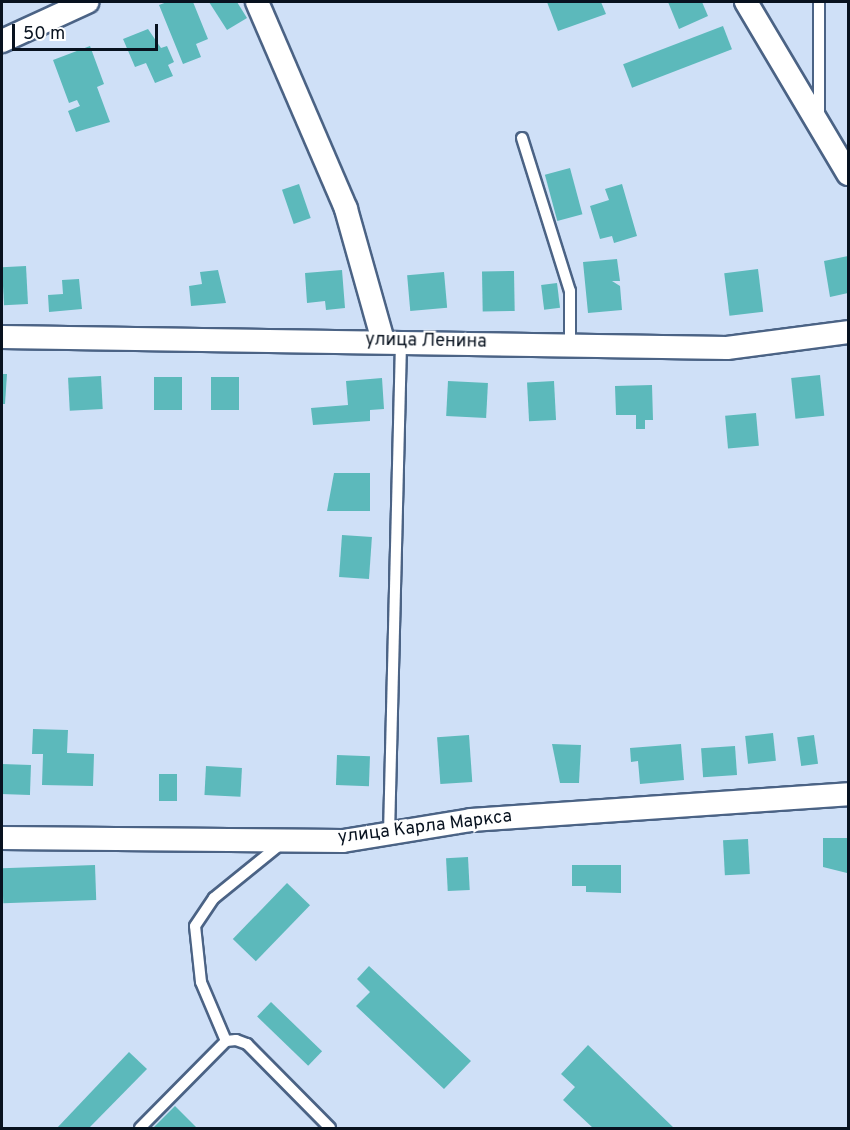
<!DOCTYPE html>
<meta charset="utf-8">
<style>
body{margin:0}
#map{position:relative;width:850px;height:1130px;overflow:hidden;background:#cfe0f7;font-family:Overpass,sans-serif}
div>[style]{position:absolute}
.building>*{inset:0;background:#5cb9bb;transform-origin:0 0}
.roads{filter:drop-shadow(2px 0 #4b6385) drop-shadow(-2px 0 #4b6385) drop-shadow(0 2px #4b6385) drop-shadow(0 -2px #4b6385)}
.service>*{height:10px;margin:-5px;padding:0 5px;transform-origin:5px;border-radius:5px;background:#fff}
.minor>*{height:22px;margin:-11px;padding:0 11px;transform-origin:11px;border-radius:11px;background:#fff}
span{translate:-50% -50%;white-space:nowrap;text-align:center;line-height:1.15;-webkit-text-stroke:4.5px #fff;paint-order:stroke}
.street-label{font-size:18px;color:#08121f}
.frame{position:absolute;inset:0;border:3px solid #08121f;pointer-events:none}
.scale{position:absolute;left:12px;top:24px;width:146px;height:27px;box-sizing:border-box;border:3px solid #08121f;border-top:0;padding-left:8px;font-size:18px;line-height:21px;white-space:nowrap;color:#08121f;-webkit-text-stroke:4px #fff;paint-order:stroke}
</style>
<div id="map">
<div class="building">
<i style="clip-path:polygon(167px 2px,193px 2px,208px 39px,196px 44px,201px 57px,183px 64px,159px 5px)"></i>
<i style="clip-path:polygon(209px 2px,237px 2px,247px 18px,227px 30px)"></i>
<i style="clip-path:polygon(547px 2px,601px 2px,606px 14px,558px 31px)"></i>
<i style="clip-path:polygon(668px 2px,702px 2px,708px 16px,679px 29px)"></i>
<i style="left:723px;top:26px;width:25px;height:107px;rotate:69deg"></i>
<i style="clip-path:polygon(148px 29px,161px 48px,167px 46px,174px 62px,168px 65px,173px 76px,155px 83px,146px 63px,135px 67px,123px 39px)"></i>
<i style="clip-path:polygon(90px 46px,104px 84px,97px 87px,110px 122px,76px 132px,68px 111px,80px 106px,77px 100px,69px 103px,53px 60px)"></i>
<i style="left:570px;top:168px;width:48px;height:26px;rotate:75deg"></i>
<i style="left:299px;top:184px;width:36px;height:18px;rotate:71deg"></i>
<i style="clip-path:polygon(622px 184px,637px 236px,614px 243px,612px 236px,600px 239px,590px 206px,609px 200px,605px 189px)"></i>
<i style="clip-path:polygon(848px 256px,848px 293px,830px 297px,824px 261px)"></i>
<i style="clip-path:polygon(617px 259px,620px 281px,612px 281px,620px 286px,622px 310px,588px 313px,583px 262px)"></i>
<i style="left:26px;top:266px;width:38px;height:24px;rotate:87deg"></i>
<i style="left:758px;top:269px;width:43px;height:34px;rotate:83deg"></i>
<i style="clip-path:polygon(218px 270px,226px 303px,191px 306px,189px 286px,202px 284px,200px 272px)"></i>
<i style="clip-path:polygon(342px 270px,345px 308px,326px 310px,325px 301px,307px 303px,305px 273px)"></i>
<i style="left:514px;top:271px;width:40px;height:32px;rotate:89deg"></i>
<i style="left:444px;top:272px;width:36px;height:37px;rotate:85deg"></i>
<i style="clip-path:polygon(79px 279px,82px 309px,49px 312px,48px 295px,63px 294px,62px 280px)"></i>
<i style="left:557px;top:283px;width:25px;height:16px;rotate:83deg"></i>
<i style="clip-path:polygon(2px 374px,7px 374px,5px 404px,2px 404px)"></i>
<i style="left:820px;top:375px;width:41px;height:29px;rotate:84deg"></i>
<i style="left:101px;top:376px;width:33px;height:33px;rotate:87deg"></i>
<i style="left:154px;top:377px;width:28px;height:33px"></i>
<i style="left:211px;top:377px;width:28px;height:33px"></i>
<i style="clip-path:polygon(382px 378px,384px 409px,370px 410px,370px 421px,313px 425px,311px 408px,348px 405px,346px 381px)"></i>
<i style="left:448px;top:381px;width:40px;height:35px;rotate:3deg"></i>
<i style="left:554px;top:381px;width:39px;height:27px;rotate:87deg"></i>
<i style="clip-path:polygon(652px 385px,653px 420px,645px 420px,645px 429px,636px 429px,636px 415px,616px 415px,615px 386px)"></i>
<i style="left:756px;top:413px;width:33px;height:31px;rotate:85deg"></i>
<i style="clip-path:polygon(334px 473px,370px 473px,370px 511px,327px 511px)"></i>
<i style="left:342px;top:535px;width:30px;height:42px;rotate:4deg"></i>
<i style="clip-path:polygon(33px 729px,68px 730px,67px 753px,94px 754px,93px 786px,42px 785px,43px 754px,32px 754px)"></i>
<i style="left:773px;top:733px;width:28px;height:28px;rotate:84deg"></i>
<i style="left:469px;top:735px;width:47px;height:32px;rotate:86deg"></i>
<i style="left:814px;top:735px;width:29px;height:17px;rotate:82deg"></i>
<i style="clip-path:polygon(552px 744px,581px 745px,579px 783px,560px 783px)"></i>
<i style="clip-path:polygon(681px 744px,684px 780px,640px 784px,638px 761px,631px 762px,630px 748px)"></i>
<i style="left:735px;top:746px;width:29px;height:34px;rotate:86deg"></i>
<i style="left:337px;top:755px;width:33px;height:30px;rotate:2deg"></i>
<i style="left:2px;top:764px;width:29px;height:30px;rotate:2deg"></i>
<i style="left:206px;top:766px;width:36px;height:29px;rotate:3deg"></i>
<i style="left:159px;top:774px;width:18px;height:27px"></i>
<i style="clip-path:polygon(823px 838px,848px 838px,847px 873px,823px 867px)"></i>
<i style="left:748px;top:839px;width:35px;height:25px;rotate:87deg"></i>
<i style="left:468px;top:857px;width:33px;height:22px;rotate:87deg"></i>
<i style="left:95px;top:865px;width:35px;height:93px;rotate:88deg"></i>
<i style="clip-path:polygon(572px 865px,621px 865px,621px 893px,586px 892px,586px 886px,572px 886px)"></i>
<i style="left:287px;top:883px;width:32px;height:78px;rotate:44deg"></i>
<i style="clip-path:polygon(369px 966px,471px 1061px,444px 1089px,356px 1006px,370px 992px,357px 979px)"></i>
<i style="left:271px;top:1002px;width:71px;height:20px;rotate:44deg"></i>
<i style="clip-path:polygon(588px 1045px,674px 1128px,593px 1128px,563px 1100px,575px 1087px,561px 1074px)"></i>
<i style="clip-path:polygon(129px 1052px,147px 1069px,89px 1128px,57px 1128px)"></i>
<i style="clip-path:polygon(175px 1106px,197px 1128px,153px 1128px)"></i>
</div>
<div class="roads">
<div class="service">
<i style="left:819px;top:116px;width:114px;rotate:-90deg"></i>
<i style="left:522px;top:138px;width:160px;rotate:72.6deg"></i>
<i style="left:570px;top:291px;width:53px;rotate:90deg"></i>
<i style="left:389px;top:834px;width:492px;rotate:-88.6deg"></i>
<i style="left:226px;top:1041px;width:64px;rotate:-113deg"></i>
<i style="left:201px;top:982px;width:56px;rotate:-96.1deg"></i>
<i style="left:195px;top:926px;width:34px;rotate:-56deg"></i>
<i style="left:214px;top:898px;width:87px;rotate:-39deg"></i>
<i style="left:140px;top:1128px;width:122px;rotate:-45.3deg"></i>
<i style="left:226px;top:1041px;width:10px;rotate:-6deg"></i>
<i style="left:236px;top:1040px;width:12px;rotate:20deg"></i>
<i style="left:247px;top:1044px;width:118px;rotate:45.3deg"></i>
</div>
<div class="minor">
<i style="left:257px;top:2px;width:225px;rotate:66.7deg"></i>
<i style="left:346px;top:209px;width:137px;rotate:74.3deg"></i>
<i style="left:746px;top:2px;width:200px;rotate:59.3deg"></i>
<i style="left:2px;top:41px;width:94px;rotate:-24.6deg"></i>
<i style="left:2px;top:337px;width:725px;rotate:0.87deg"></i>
<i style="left:727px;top:348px;width:122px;rotate:-7.5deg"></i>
<i style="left:2px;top:838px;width:341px;rotate:0.5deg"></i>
<i style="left:343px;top:841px;width:130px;rotate:-9.3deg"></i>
<i style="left:471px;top:820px;width:378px;rotate:-3.9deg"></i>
</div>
</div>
<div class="street-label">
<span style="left:426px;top:342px;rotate:1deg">улица Ленина</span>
<span style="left:425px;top:828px;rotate:-7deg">улица Карла Маркса</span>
</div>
<div class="frame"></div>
<div class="scale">50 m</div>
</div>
